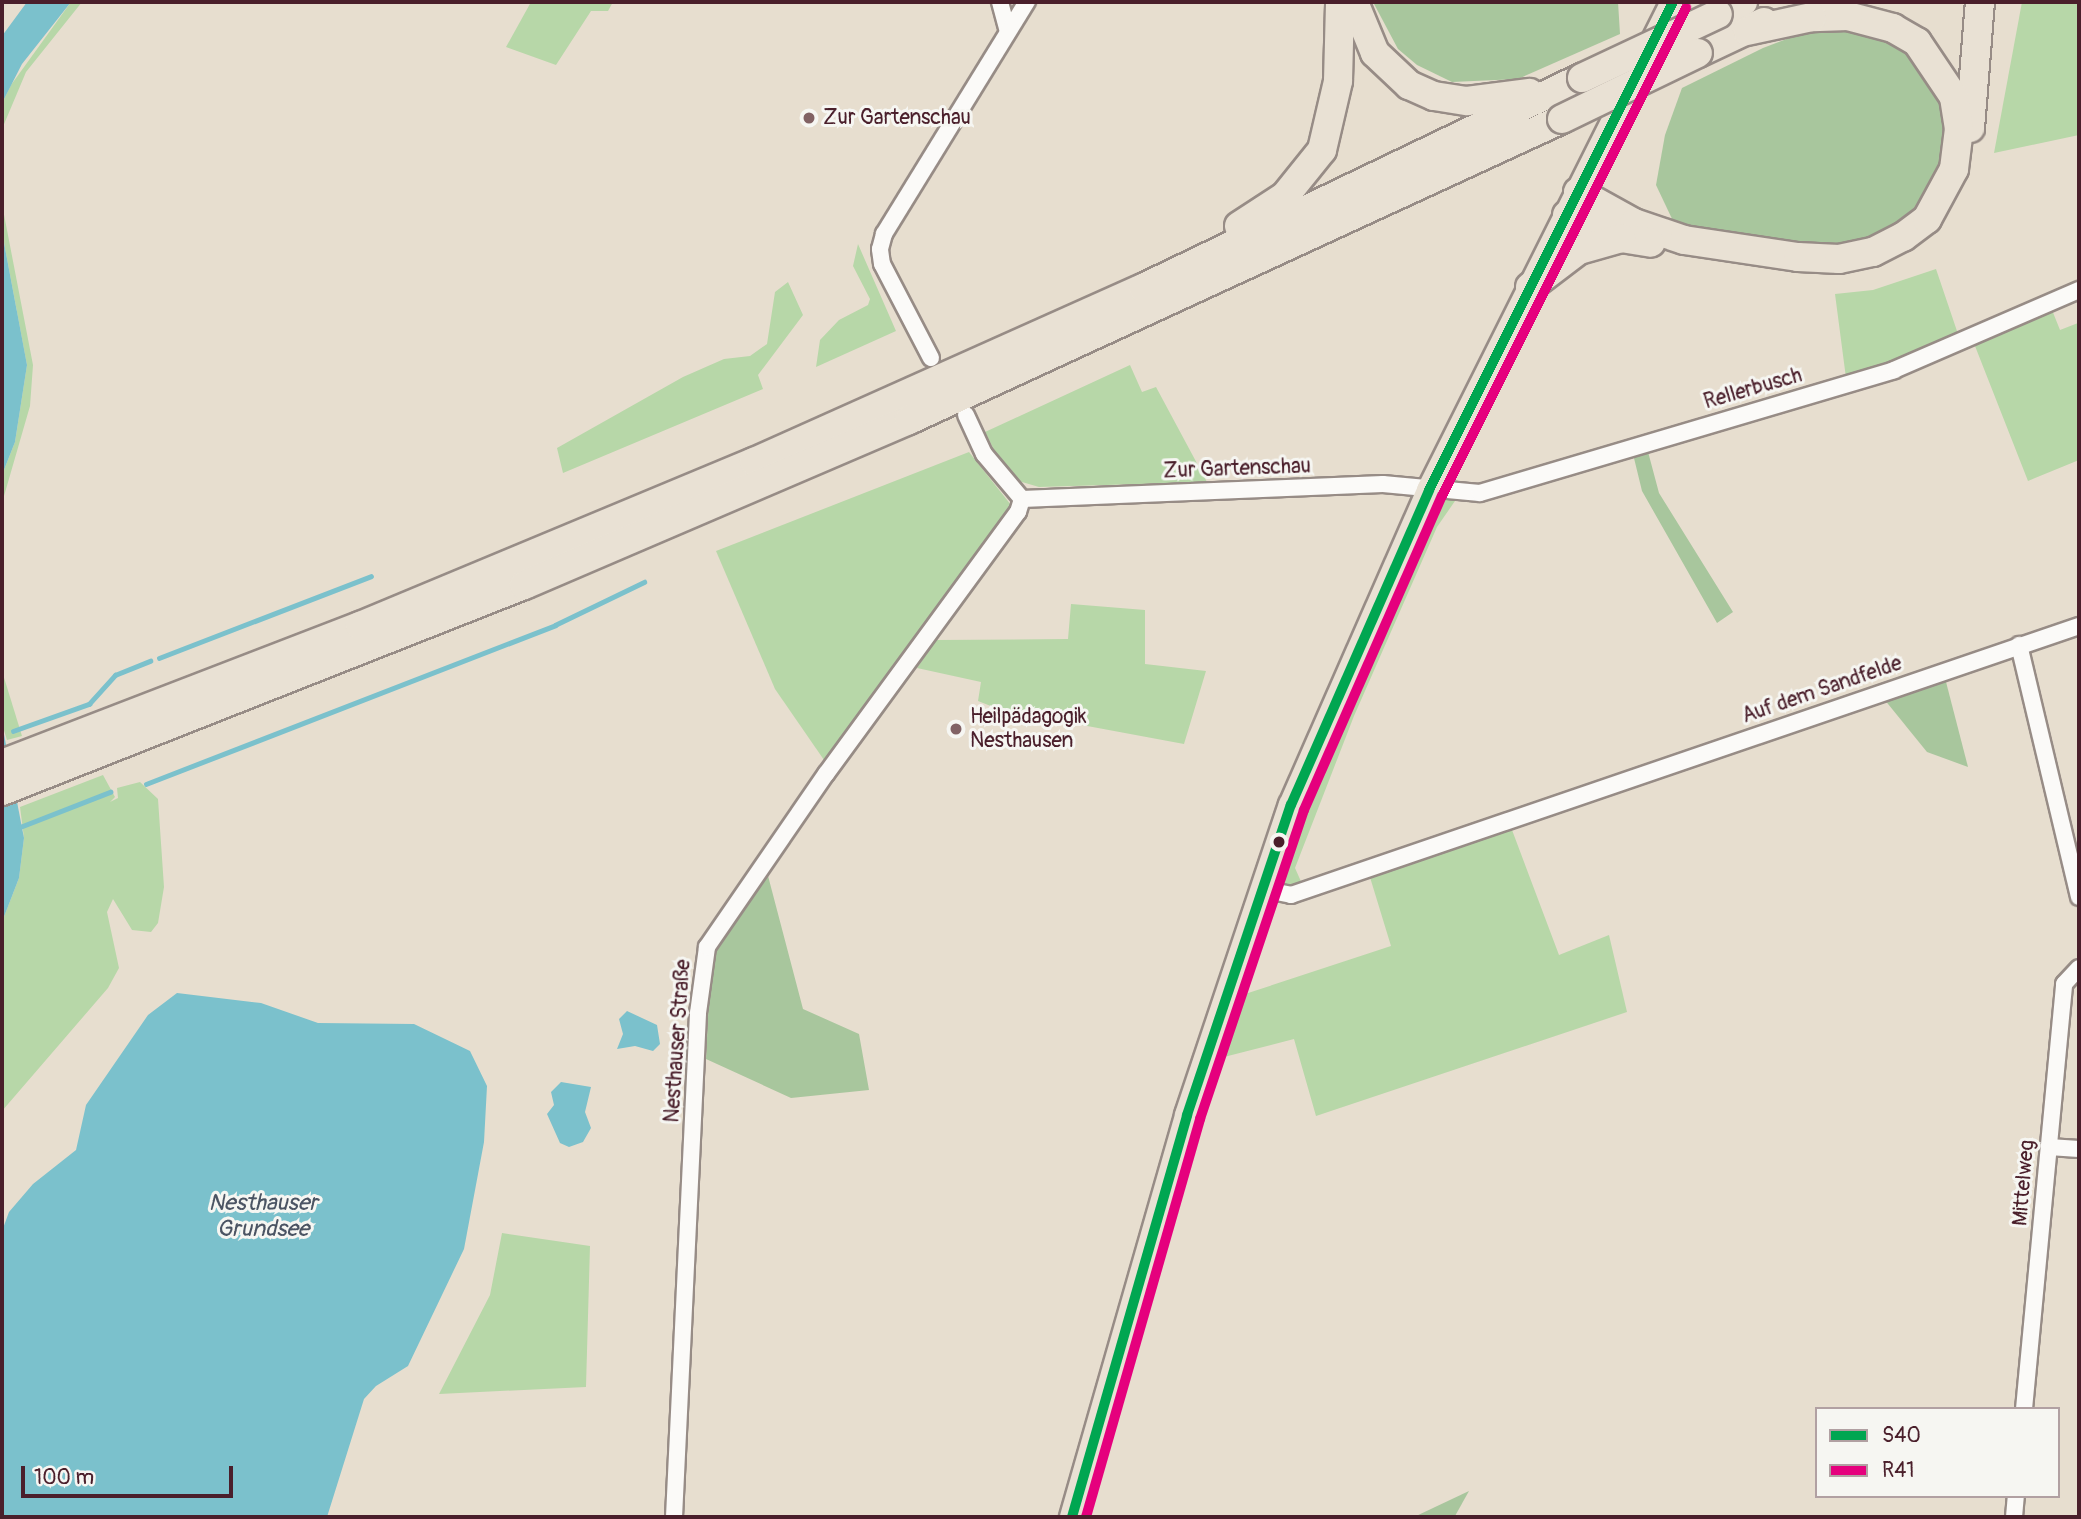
<!DOCTYPE html>
<meta charset="utf-8">
<style>
body{margin:0}
#map{position:relative;width:2081px;height:1519px;overflow:hidden;background:#e7decf;font-family:Pangolin,sans-serif}
div>[style]{position:absolute}
.green>*{inset:0;background:#b7d7a8}
.forest>*{inset:0;background:#a8c69d}
.water>*{inset:0;background:#7bc1cc}
.stream>*{height:4.5px;margin:-2.25px;padding:0 2.25px;transform-origin:2.25px;border-radius:2.25px;background:#7bc1cc}
.roads{filter:drop-shadow(2px 0 #978c86) drop-shadow(-2px 0 #978c86) drop-shadow(0 2px #978c86) drop-shadow(0 -2px #978c86)}
.minor>*{height:16px;margin:-8px;padding:0 8px;transform-origin:8px;border-radius:8px;background:#fbfaf8}
.primary>*{height:24px;margin:-12px;padding:0 12px;transform-origin:12px;border-radius:12px;background:#e9e1d4}
.motorway>*{height:28px;margin:-14px;padding:0 14px;transform-origin:14px;border-radius:14px;background:#e9e1d4}
.bridges{filter:drop-shadow(2px 0 #978c86) drop-shadow(-2px 0 #978c86) drop-shadow(0 2px #978c86) drop-shadow(0 -2px #978c86)}
.motorway-bridge>*{height:28px;margin:-14px;padding:0 14px;transform-origin:14px;border-radius:14px;background:#e9e1d4}
.bus-1>*{height:10px;margin:-5px;padding:0 5px;transform-origin:5px;border-radius:5px;background:#00a651}
.bus-2>*{height:10px;margin:-5px;padding:0 5px;transform-origin:5px;border-radius:5px;background:#e5007d}
.dots>*{width:19px;height:19px;translate:-50% -50%;box-sizing:border-box;border:4px solid #f6f6f2;border-radius:50%}
span{translate:-50% -50%;white-space:nowrap;text-align:center;line-height:1.15;-webkit-text-stroke:6px #f6f6f2;paint-order:stroke}
.poi-label{font-size:21px;color:#4a1f2b}
.left{translate:0 -50%;text-align:left}
.street-label{font-size:21px;color:#4a1f2b}
.water-label{font-size:23px;color:#4b5463;font-style:italic}
.frame{position:absolute;inset:0;border:4px solid #4a1f2b;pointer-events:none}
.legend{position:absolute;left:1815px;top:1407px;width:245px;height:91px;box-sizing:border-box;background:#f6f6f2;border:2px solid #b1a0a2;margin:0;padding:9px 12px;list-style:none;font-size:21px;color:#4a1f2b}
.legend li{display:flex;align-items:center;gap:14px;height:35px}
.legend b{width:35px;border:2px solid #b1a0a2}
.scale{position:absolute;left:21px;top:1466px;width:212px;height:32px;box-sizing:border-box;border:4px solid #4a1f2b;border-top:0;padding-left:9px;font-size:21px;line-height:24px;white-space:nowrap;color:#4a1f2b;-webkit-text-stroke:5px #f6f6f2;paint-order:stroke}
</style>
<div id="map">
<div class="green">
<i style="clip-path:polygon(71px 2px,82px 2px,26px 72px,2px 129px,2px 103px,11px 85px)"></i>
<i style="clip-path:polygon(531px 2px,613px 2px,608px 11px,591px 11px,556px 65px,506px 47px)"></i>
<i style="clip-path:polygon(2022px 2px,2079px 2px,2079px 135px,1994px 153px)"></i>
<i style="clip-path:polygon(2px 204px,33px 365px,30px 406px,2px 503px,2px 475px,15px 442px,27px 365px,2px 232px)"></i>
<i style="clip-path:polygon(858px 244px,896px 331px,816px 367px,820px 340px,839px 320px,868px 305px,870px 299px,853px 266px)"></i>
<i style="clip-path:polygon(1936px 269px,1959px 337px,1846px 378px,1835px 294px,1873px 290px)"></i>
<i style="clip-path:polygon(788px 282px,803px 315px,758px 375px,763px 389px,563px 473px,557px 448px,683px 377px,724px 359px,750px 356px,767px 344px,775px 292px)"></i>
<i style="clip-path:polygon(2052px 310px,2060px 330px,2078px 323px,2079px 327px,2079px 460px,2028px 481px,1975px 346px)"></i>
<i style="clip-path:polygon(1130px 365px,1142px 392px,1156px 387px,1207px 482px,1039px 487px,1008px 478px,985px 432px)"></i>
<i style="clip-path:polygon(969px 452px,1011px 505px,824px 760px,775px 689px,716px 551px)"></i>
<i style="clip-path:polygon(1446px 499px,1455px 501px,1437px 527px,1354px 716px,1295px 868px,1303px 886px,1283px 887px,1279px 879px,1283px 866px,1358px 673px,1436px 504px)"></i>
<i style="clip-path:polygon(1071px 604px,1145px 610px,1145px 664px,1206px 671px,1184px 744px,1001px 710px,978px 701px,981px 682px,917px 668px,936px 640px,1068px 639px)"></i>
<i style="clip-path:polygon(2px 671px,22px 736px,7px 740px,2px 724px)"></i>
<i style="clip-path:polygon(103px 775px,115px 797px,110px 802px,118px 798px,117px 788px,140px 782px,158px 799px,164px 887px,158px 923px,151px 932px,132px 930px,113px 899px,107px 912px,119px 968px,108px 988px,2px 1111px,2px 922px,19px 878px,24px 838px,20px 807px)"></i>
<i style="clip-path:polygon(1509px 822px,1559px 955px,1609px 935px,1627px 1012px,1316px 1116px,1294px 1039px,1220px 1058px,1242px 995px,1391px 946px,1369px 874px)"></i>
<i style="clip-path:polygon(502px 1233px,590px 1246px,586px 1387px,439px 1394px,490px 1295px)"></i>
</div>
<div class="forest">
<i style="clip-path:polygon(1373px 2px,1618px 2px,1620px 34px,1518px 79px,1452px 82px,1417px 65px,1398px 49px)"></i>
<i style="clip-path:polygon(1816px 28px,1863px 31px,1908px 51px,1941px 99px,1947px 133px,1942px 178px,1904px 219px,1858px 243px,1800px 243px,1674px 223px,1656px 185px,1665px 135px,1682px 88px,1763px 48px)"></i>
<i style="clip-path:polygon(1647px 448px,1659px 493px,1733px 612px,1717px 623px,1642px 491px,1633px 454px)"></i>
<i style="clip-path:polygon(1945px 678px,1968px 767px,1927px 752px,1884px 699px)"></i>
<i style="clip-path:polygon(767px 872px,803px 1009px,859px 1034px,869px 1090px,791px 1098px,706px 1059px,710px 974px,718px 947px)"></i>
<i style="clip-path:polygon(1469px 1491px,1455px 1516px,1414px 1517px)"></i>
</div>
<div class="water">
<i style="clip-path:polygon(27px 2px,71px 2px,22px 64px,2px 103px,2px 36px)"></i>
<i style="clip-path:polygon(2px 232px,27px 365px,15px 442px,2px 475px)"></i>
<i style="clip-path:polygon(2px 724px,24px 838px,19px 878px,2px 922px)"></i>
<i style="clip-path:polygon(177px 993px,261px 1003px,318px 1023px,414px 1024px,470px 1051px,487px 1086px,484px 1142px,464px 1249px,408px 1366px,376px 1386px,364px 1399px,327px 1517px,2px 1517px,2px 1231px,9px 1212px,33px 1184px,76px 1150px,86px 1105px,148px 1015px)"></i>
<i style="clip-path:polygon(627px 1011px,657px 1025px,660px 1044px,653px 1051px,635px 1046px,617px 1049px,623px 1034px,619px 1019px)"></i>
<i style="clip-path:polygon(561px 1082px,591px 1087px,585px 1112px,591px 1128px,583px 1142px,569px 1147px,560px 1143px,547px 1114px,554px 1105px,551px 1092px)"></i>
</div>
<div class="stream">
<i style="left:159px;top:658px;width:227px;rotate:-21.1deg"></i>
<i style="left:13px;top:731px;width:81px;rotate:-19.6deg"></i>
<i style="left:89px;top:704px;width:39px;rotate:-48deg"></i>
<i style="left:115px;top:675px;width:38px;rotate:-22deg"></i>
<i style="left:146px;top:784px;width:439px;rotate:-21.2deg"></i>
<i style="left:555px;top:625px;width:99px;rotate:-25.8deg"></i>
<i style="left:20px;top:827px;width:97px;rotate:-21.3deg"></i>
</div>
<div class="roads">
<div class="minor">
<i style="left:1000px;top:2px;width:30px;rotate:75deg"></i>
<i style="left:931px;top:358px;width:106px;rotate:-117.5deg"></i>
<i style="left:882px;top:264px;width:15px;rotate:-98deg"></i>
<i style="left:880px;top:249px;width:16px;rotate:-75deg"></i>
<i style="left:884px;top:234px;width:273px;rotate:-58.4deg"></i>
<i style="left:966px;top:415px;width:43px;rotate:65.2deg"></i>
<i style="left:984px;top:454px;width:59px;rotate:49.8deg"></i>
<i style="left:1022px;top:499px;width:361px;rotate:-2.4deg"></i>
<i style="left:1383px;top:484px;width:97px;rotate:5.3deg"></i>
<i style="left:1480px;top:493px;width:432px;rotate:-16.5deg"></i>
<i style="left:1894px;top:370px;width:202px;rotate:-23.4deg"></i>
<i style="left:2019px;top:645px;width:259px;rotate:76.6deg"></i>
<i style="left:1261px;top:889px;width:31px;rotate:11deg"></i>
<i style="left:1291px;top:895px;width:833px;rotate:-18.85deg"></i>
<i style="left:2049px;top:1147px;width:30px;rotate:4deg"></i>
<i style="left:2024px;top:1409px;width:427px;rotate:-84.6deg"></i>
<i style="left:2064px;top:984px;width:22px;rotate:-47deg"></i>
<i style="left:674px;top:1517px;width:505px;rotate:-87.27deg"></i>
<i style="left:698px;top:1013px;width:67px;rotate:-82.2deg"></i>
<i style="left:707px;top:947px;width:210px;rotate:-55.5deg"></i>
<i style="left:826px;top:774px;width:325px;rotate:-53.8deg"></i>
<i style="left:1018px;top:512px;width:14px;rotate:-73deg"></i>
<i style="left:2014px;top:1517px;width:21px;rotate:-85deg"></i>
</div>
<div class="primary">
<i style="left:1072px;top:1517px;width:418px;rotate:-74deg"></i>
<i style="left:1187px;top:1115px;width:327px;rotate:-71.5deg"></i>
<i style="left:1291px;top:805px;width:344px;rotate:-66.3deg"></i>
<i style="left:1429px;top:490px;width:546px;rotate:-63.43deg"></i>
</div>
<div class="motorway">
<i style="left:1354px;top:2px;width:55px;rotate:67.6deg"></i>
<i style="left:1375px;top:53px;width:47px;rotate:43.3deg"></i>
<i style="left:1409px;top:85px;width:27px;rotate:24deg"></i>
<i style="left:1434px;top:96px;width:33px;rotate:9deg"></i>
<i style="left:1467px;top:101px;width:63px;rotate:-7.4deg"></i>
<i style="left:1718px;top:14px;width:28px;rotate:-26deg"></i>
<i style="left:1698px;top:53px;width:73px;rotate:-25.2deg"></i>
<i style="left:1970px;top:128px;width:126px;rotate:-85.5deg"></i>
<i style="left:1578px;top:192px;width:64px;rotate:29deg"></i>
<i style="left:1634px;top:223px;width:53px;rotate:18.8deg"></i>
<i style="left:1684px;top:240px;width:115px;rotate:8.5deg"></i>
<i style="left:1798px;top:257px;width:41px;rotate:2.8deg"></i>
<i style="left:1839px;top:259px;width:35px;rotate:-12deg"></i>
<i style="left:1873px;top:252px;width:34px;rotate:-27deg"></i>
<i style="left:1903px;top:237px;width:30px;rotate:-37deg"></i>
<i style="left:1927px;top:219px;width:57px;rotate:-61.6deg"></i>
<i style="left:1954px;top:169px;width:40px;rotate:-82.9deg"></i>
<i style="left:1959px;top:129px;width:32px;rotate:-99deg"></i>
<i style="left:1954px;top:97px;width:66px;rotate:-123.9deg"></i>
<i style="left:1917px;top:42px;width:28px;rotate:-150deg"></i>
<i style="left:1893px;top:28px;width:47px;rotate:-165.1deg"></i>
<i style="left:1848px;top:16px;width:36px;rotate:178deg"></i>
<i style="left:1812px;top:17px;width:66px;rotate:167.8deg"></i>
<i style="left:1567px;top:215px;width:59px;rotate:23.1deg"></i>
<i style="left:1621px;top:238px;width:30px;rotate:9deg"></i>
<i style="left:1239px;top:226px;width:55px;rotate:-33.1deg"></i>
<i style="left:1285px;top:196px;width:59px;rotate:-51.2deg"></i>
<i style="left:1322px;top:150px;width:71px;rotate:-76.9deg"></i>
<i style="left:1338px;top:81px;width:79px;rotate:-88.5deg"></i>
<i style="left:1530px;top:287px;width:61px;rotate:-37.1deg"></i>
<i style="left:1579px;top:250px;width:44px;rotate:-15.9deg"></i>
<i style="left:2px;top:764px;width:384px;rotate:-21.1deg"></i>
<i style="left:360px;top:626px;width:427px;rotate:-22.6deg"></i>
<i style="left:754px;top:462px;width:426px;rotate:-24.1deg"></i>
<i style="left:1143px;top:288px;width:487px;rotate:-25.6deg"></i>
<i style="left:2px;top:791px;width:561px;rotate:-21.54deg"></i>
<i style="left:524px;top:585px;width:419px;rotate:-23.2deg"></i>
<i style="left:909px;top:420px;width:719px;rotate:-24.75deg"></i>
</div>
</div>
<div class="bridges">
<div class="motorway-bridge">
<i style="left:1582px;top:78px;width:150px;rotate:-25.2deg"></i>
<i style="left:1562px;top:119px;width:151px;rotate:-25.9deg"></i>
</div>
</div>
<div class="bus-1">
<i style="left:1072px;top:1517px;width:418px;rotate:-74deg"></i>
<i style="left:1187px;top:1115px;width:327px;rotate:-71.5deg"></i>
<i style="left:1291px;top:805px;width:344px;rotate:-66.3deg"></i>
<i style="left:1429px;top:490px;width:546px;rotate:-63.43deg"></i>
</div>
<div class="bus-2">
<i style="left:1086px;top:1517px;width:414px;rotate:-74deg"></i>
<i style="left:1200px;top:1119px;width:326px;rotate:-71.4deg"></i>
<i style="left:1304px;top:810px;width:343px;rotate:-66.3deg"></i>
<i style="left:1442px;top:496px;width:546px;rotate:-63.43deg"></i>
</div>
<div class="dots">
<i style="left:809px;top:118px;background:#816264"></i>
<i style="left:956px;top:729px;background:#816264"></i>
<i style="left:1279px;top:842px;background:#4a1f2b"></i>
</div>
<div class="poi-label">
<span class="left" style="left:823px;top:118px">Zur Gartenschau</span>
<span class="left" style="left:970px;top:729px">Heilpädagogik<br>Nesthausen</span>
</div>
<div class="street-label">
<span style="left:1753px;top:389px;rotate:-16deg">Rellerbusch</span>
<span style="left:1237px;top:469px;rotate:-2deg">Zur Gartenschau</span>
<span style="left:1822px;top:690px;rotate:-19deg">Auf dem Sandfelde</span>
<span style="left:678px;top:1041px;rotate:-86deg">Nesthauser Straße</span>
<span style="left:2024px;top:1183px;rotate:-85deg">Mittelweg</span>
</div>
<div class="water-label">
<span style="left:263px;top:1216px">Nesthauser<br>Grundsee</span>
</div>
<div class="frame"></div>
<ul class="legend">
<li><b style="height:9px;background:#00a651"></b>S40</li>
<li><b style="height:9px;background:#e5007d"></b>R41</li>
</ul>
<div class="scale">100 m</div>
</div>
